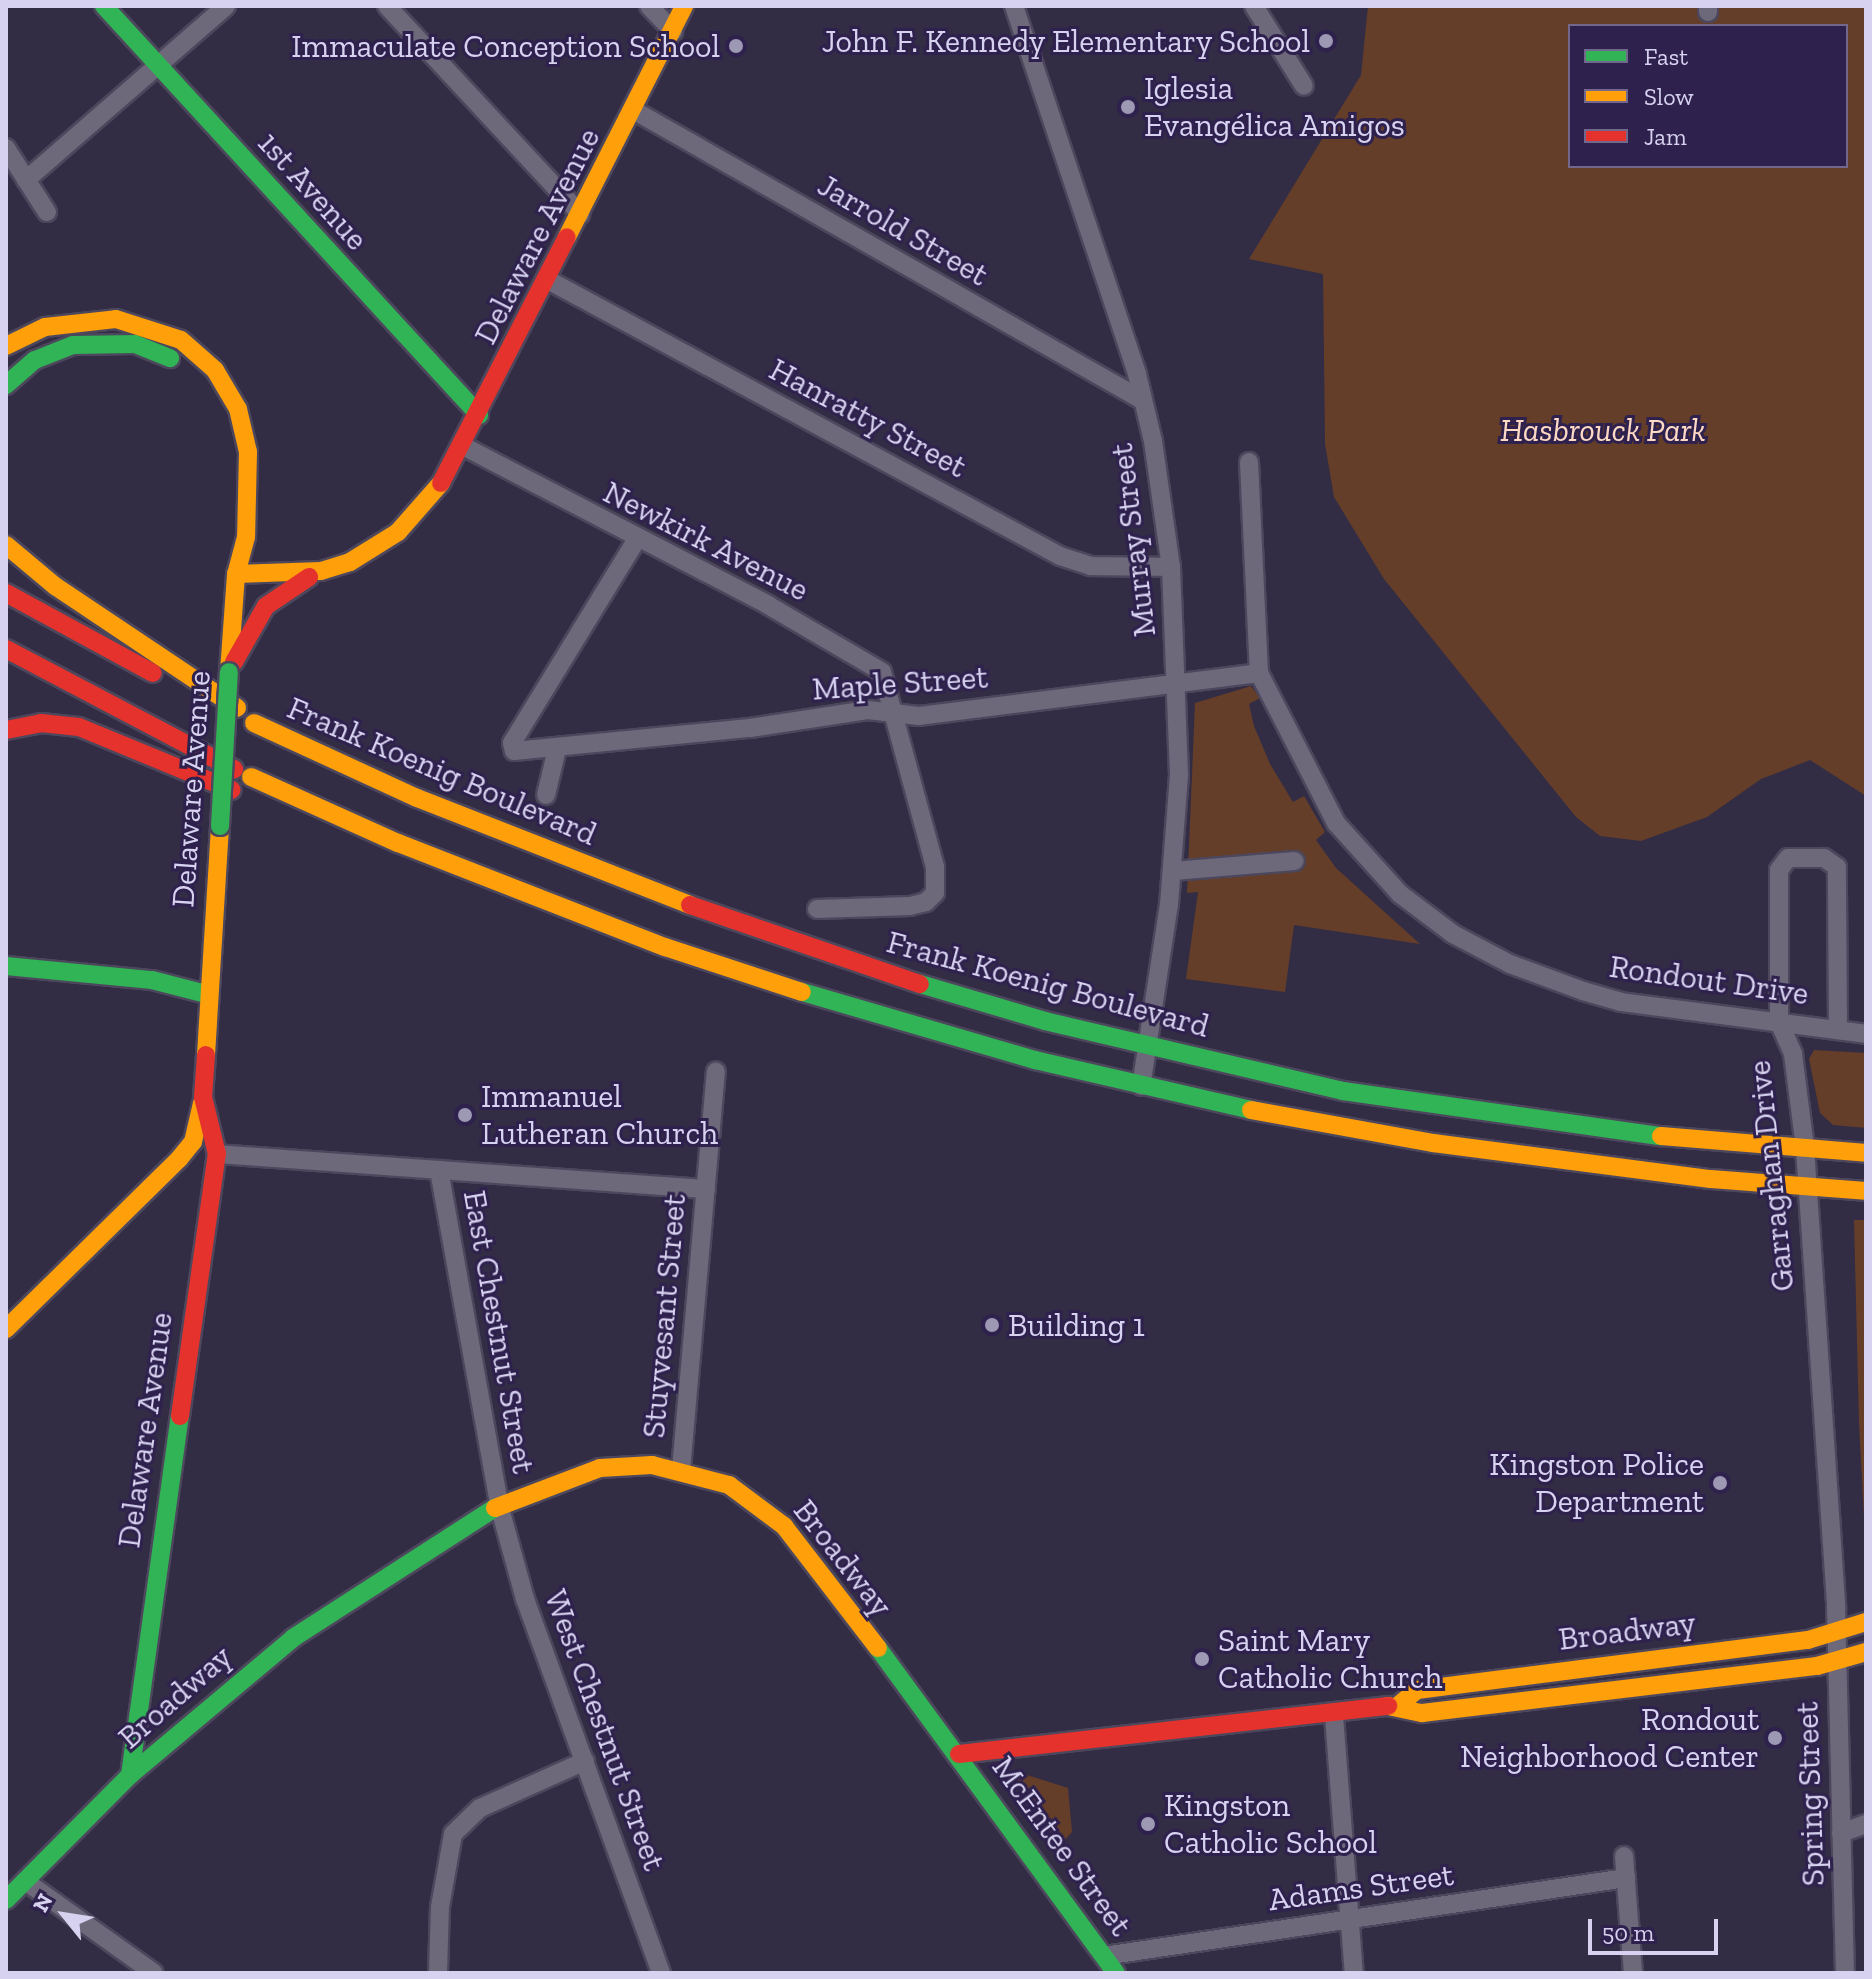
<!DOCTYPE html>
<meta charset="utf-8">
<style>
body{margin:0}
#map{position:relative;width:1872px;height:1979px;overflow:hidden;background:#322c44;font-family:"Zilla Slab",serif}
div>[style]{position:absolute}
.green>*{inset:0;background:#643e29}
.roads{filter:drop-shadow(2px 0 #4c475c) drop-shadow(-2px 0 #4c475c) drop-shadow(0 2px #4c475c) drop-shadow(0 -2px #4c475c)}
.street>*{height:18px;margin:-9px;padding:0 9px;transform-origin:9px;border-radius:9px;background:#6d697b}
.fast>*{height:18px;margin:-9px;padding:0 9px;transform-origin:9px;border-radius:9px;background:#30b455}
.slow>*{height:18px;margin:-9px;padding:0 9px;transform-origin:9px;border-radius:9px;background:#ff9f0a}
.jam>*{height:18px;margin:-9px;padding:0 9px;transform-origin:9px;border-radius:9px;background:#e5322d}
.bridges{filter:drop-shadow(2px 0 #4c475c) drop-shadow(-2px 0 #4c475c) drop-shadow(0 2px #4c475c) drop-shadow(0 -2px #4c475c)}
.fast-bridge>*{height:18px;margin:-9px;padding:0 9px;transform-origin:9px;border-radius:9px;background:#30b455}
.dots>*{width:22px;height:22px;translate:-50% -50%;box-sizing:border-box;border:4px solid #2e214e;border-radius:50%}
span{translate:-50% -50%;white-space:nowrap;text-align:center;line-height:1.15;-webkit-text-stroke:6px #2e214e;paint-order:stroke}
.poi-label{font-size:32px;color:#d7d2ef}
.right{translate:-100% -50%;text-align:right}
.left{translate:0 -50%;text-align:left}
.street-label{font-size:32px;color:#d7d2ef}
.park-label{font-size:32px;color:#fedac5;font-style:italic}
.frame{position:absolute;inset:0;border:8px solid #d7d2ef;pointer-events:none}
.legend{position:absolute;left:1568px;top:24px;width:280px;height:144px;box-sizing:border-box;background:#2e214e;border:2px solid #72688e;margin:0;padding:10px 14px;list-style:none;font-size:24px;color:#d7d2ef}
.legend li{display:flex;align-items:center;gap:16px;height:40px}
.legend b{width:40px;border:2px solid #72688e}
.north{position:absolute;left:24px;top:1875px;width:80px;height:80px;-webkit-text-stroke:6px #2e214e;paint-order:stroke;rotate:300deg;font-size:22px;font-weight:700;line-height:32px;text-align:center;color:#d7d2ef}
.north::after{content:'';display:block;margin:auto;width:28px;height:36px;background:#d7d2ef;clip-path:polygon(50% 0,100% 100%,50% 72%,0 100%)}
.scale{position:absolute;left:1588px;top:1919px;width:130px;height:36px;box-sizing:border-box;border:4px solid #d7d2ef;border-top:0;padding-left:10px;font-size:24px;line-height:28px;white-space:nowrap;color:#d7d2ef;-webkit-text-stroke:6px #2e214e;paint-order:stroke}
</style>
<div id="map">
<div class="green">
<i style="clip-path:polygon(evenodd,1368px 6px,1866px 6px,1866px 796px,1810px 760px,1761px 779px,1707px 817px,1641px 841px,1600px 836px,1576px 817px,1384px 579px,1334px 497px,1325px 444px,1323px 274px,1249px 259px,1361px 75px,1368px 6px,1570px 26px,1846px 26px,1846px 166px,1570px 166px,1570px 26px)"></i>
<i style="clip-path:polygon(1251px 686px,1260px 698px,1249px 704px,1254px 726px,1270px 764px,1293px 802px,1304px 796px,1325px 832px,1316px 840px,1336px 868px,1420px 944px,1294px 925px,1285px 992px,1186px 979px,1198px 892px,1187px 893px,1195px 703px)"></i>
<i style="clip-path:polygon(1814px 1050px,1866px 1053px,1866px 1128px,1833px 1125px,1820px 1113px,1809px 1059px)"></i>
<i style="clip-path:polygon(1854px 1220px,1866px 1220px,1866px 1555px,1859px 1423px)"></i>
<i style="clip-path:polygon(1021px 1773px,1068px 1788px,1072px 1832px,1060px 1845px,1016px 1781px)"></i>
</div>
<div class="roads">
<div class="street">
<i style="left:387px;top:6px;width:284px;rotate:47.1deg"></i>
<i style="left:649px;top:6px;width:35px;rotate:46deg"></i>
<i style="left:1014px;top:6px;width:388px;rotate:71.5deg"></i>
<i style="left:1137px;top:374px;width:69px;rotate:76.6deg"></i>
<i style="left:1153px;top:441px;width:127px;rotate:81.9deg"></i>
<i style="left:1171px;top:567px;width:208px;rotate:87.8deg"></i>
<i style="left:1179px;top:775px;width:129px;rotate:94.4deg"></i>
<i style="left:1169px;top:904px;width:184px;rotate:98.7deg"></i>
<i style="left:1254px;top:6px;width:94px;rotate:58deg"></i>
<i style="left:1708px;top:12px;width:6px;rotate:-90deg"></i>
<i style="left:635px;top:111px;width:584px;rotate:29.68deg"></i>
<i style="left:6px;top:148px;width:76px;rotate:57.4deg"></i>
<i style="left:26px;top:180px;width:265px;rotate:-41deg"></i>
<i style="left:548px;top:280px;width:582px;rotate:28.33deg"></i>
<i style="left:1060px;top:556px;width:32px;rotate:18deg"></i>
<i style="left:1090px;top:566px;width:81px;rotate:0.7deg"></i>
<i style="left:463px;top:446px;width:344px;rotate:27.5deg"></i>
<i style="left:768px;top:605px;width:132px;rotate:30.4deg"></i>
<i style="left:882px;top:672px;width:202px;rotate:74.8deg"></i>
<i style="left:935px;top:867px;width:26px;rotate:90deg"></i>
<i style="left:935px;top:893px;width:13px;rotate:135deg"></i>
<i style="left:926px;top:902px;width:16px;rotate:166deg"></i>
<i style="left:910px;top:906px;width:93px;rotate:178.2deg"></i>
<i style="left:1249px;top:462px;width:211px;rotate:87.3deg"></i>
<i style="left:1259px;top:673px;width:169px;rotate:62.8deg"></i>
<i style="left:1336px;top:823px;width:96px;rotate:48deg"></i>
<i style="left:1400px;top:894px;width:66px;rotate:37deg"></i>
<i style="left:1453px;top:934px;width:64px;rotate:27.8deg"></i>
<i style="left:1510px;top:964px;width:78px;rotate:20.3deg"></i>
<i style="left:1583px;top:991px;width:40px;rotate:16deg"></i>
<i style="left:1621px;top:1002px;width:247px;rotate:7.4deg"></i>
<i style="left:637px;top:539px;width:239px;rotate:121.5deg"></i>
<i style="left:512px;top:743px;width:8px;rotate:76deg"></i>
<i style="left:514px;top:751px;width:237px;rotate:-5.6deg"></i>
<i style="left:750px;top:728px;width:119px;rotate:-8.7deg"></i>
<i style="left:868px;top:710px;width:51px;rotate:6.7deg"></i>
<i style="left:919px;top:716px;width:343px;rotate:-7.2deg"></i>
<i style="left:546px;top:795px;width:47px;rotate:-76.6deg"></i>
<i style="left:1173px;top:871px;width:122px;rotate:-4.7deg"></i>
<i style="left:1838px;top:1030px;width:163px;rotate:-90.4deg"></i>
<i style="left:1837px;top:867px;width:16px;rotate:-145deg"></i>
<i style="left:1824px;top:858px;width:36px;rotate:180deg"></i>
<i style="left:1788px;top:858px;width:15px;rotate:127deg"></i>
<i style="left:1779px;top:870px;width:152px;rotate:90deg"></i>
<i style="left:1779px;top:1022px;width:35px;rotate:66deg"></i>
<i style="left:1793px;top:1054px;width:95px;rotate:82.7deg"></i>
<i style="left:1805px;top:1148px;width:460px;rotate:86.1deg"></i>
<i style="left:1836px;top:1607px;width:366px;rotate:88.6deg"></i>
<i style="left:217px;top:1154px;width:490px;rotate:4.1deg"></i>
<i style="left:439px;top:1170px;width:340px;rotate:79.8deg"></i>
<i style="left:499px;top:1505px;width:98px;rotate:74.5deg"></i>
<i style="left:525px;top:1599px;width:398px;rotate:70deg"></i>
<i style="left:681px;top:1470px;width:400px;rotate:-85deg"></i>
<i style="left:1334px;top:1716px;width:258px;rotate:85.6deg"></i>
<i style="left:1841px;top:1833px;width:27px;rotate:-20deg"></i>
<i style="left:1624px;top:1856px;width:117px;rotate:85.6deg"></i>
<i style="left:25px;top:1881px;width:158px;rotate:35.5deg"></i>
<i style="left:1104px;top:1956px;width:528px;rotate:-8.5deg"></i>
<i style="left:438px;top:1973px;width:66px;rotate:-88.3deg"></i>
<i style="left:440px;top:1907px;width:74px;rotate:-79.9deg"></i>
<i style="left:453px;top:1834px;width:37px;rotate:-44deg"></i>
<i style="left:480px;top:1808px;width:115px;rotate:-24.1deg"></i>
</div>
<div class="fast">
<i style="left:104px;top:6px;width:555px;rotate:47.48deg"></i>
<i style="left:6px;top:385px;width:38px;rotate:-41deg"></i>
<i style="left:35px;top:360px;width:41px;rotate:-21.5deg"></i>
<i style="left:73px;top:345px;width:62px;rotate:-0.9deg"></i>
<i style="left:135px;top:344px;width:38px;rotate:22deg"></i>
<i style="left:6px;top:966px;width:147px;rotate:5.5deg"></i>
<i style="left:152px;top:980px;width:56px;rotate:14.5deg"></i>
<i style="left:920px;top:984px;width:130px;rotate:16.5deg"></i>
<i style="left:1045px;top:1021px;width:306px;rotate:13.2deg"></i>
<i style="left:1343px;top:1091px;width:321px;rotate:8.1deg"></i>
<i style="left:802px;top:992px;width:243px;rotate:16.3deg"></i>
<i style="left:1035px;top:1060px;width:222px;rotate:13deg"></i>
<i style="left:878px;top:1648px;width:403px;rotate:53.8deg"></i>
<i style="left:130px;top:1775px;width:362px;rotate:-82.1deg"></i>
<i style="left:6px;top:1900px;width:176px;rotate:-45.2deg"></i>
<i style="left:130px;top:1775px;width:213px;rotate:-40deg"></i>
<i style="left:293px;top:1638px;width:240px;rotate:-32.8deg"></i>
</div>
<div class="slow">
<i style="left:567px;top:237px;width:259px;rotate:-63.1deg"></i>
<i style="left:6px;top:346px;width:43px;rotate:-26deg"></i>
<i style="left:45px;top:327px;width:71px;rotate:-6.4deg"></i>
<i style="left:116px;top:319px;width:68px;rotate:17.9deg"></i>
<i style="left:181px;top:340px;width:45px;rotate:41.4deg"></i>
<i style="left:215px;top:370px;width:45px;rotate:59.5deg"></i>
<i style="left:238px;top:409px;width:44px;rotate:76.9deg"></i>
<i style="left:248px;top:452px;width:85px;rotate:91.3deg"></i>
<i style="left:246px;top:537px;width:38px;rotate:105deg"></i>
<i style="left:6px;top:545px;width:64px;rotate:39.9deg"></i>
<i style="left:55px;top:586px;width:219px;rotate:33.8deg"></i>
<i style="left:229px;top:672px;width:98px;rotate:-85.9deg"></i>
<i style="left:236px;top:574px;width:85px;rotate:-2deg"></i>
<i style="left:321px;top:571px;width:30px;rotate:-17deg"></i>
<i style="left:350px;top:562px;width:57px;rotate:-32deg"></i>
<i style="left:398px;top:532px;width:65px;rotate:-48.7deg"></i>
<i style="left:254px;top:723px;width:179px;rotate:24.7deg"></i>
<i style="left:417px;top:798px;width:293px;rotate:21.4deg"></i>
<i style="left:251px;top:777px;width:161px;rotate:24.2deg"></i>
<i style="left:398px;top:843px;width:287px;rotate:21.3deg"></i>
<i style="left:665px;top:947px;width:144px;rotate:18.2deg"></i>
<i style="left:206px;top:1055px;width:229px;rotate:-86.5deg"></i>
<i style="left:1251px;top:1110px;width:185px;rotate:10.3deg"></i>
<i style="left:1433px;top:1143px;width:280px;rotate:7.4deg"></i>
<i style="left:1711px;top:1179px;width:155px;rotate:4.4deg"></i>
<i style="left:1661px;top:1136px;width:206px;rotate:4.7deg"></i>
<i style="left:6px;top:1329px;width:243px;rotate:-44.5deg"></i>
<i style="left:179px;top:1159px;width:22px;rotate:-51deg"></i>
<i style="left:193px;top:1142px;width:40px;rotate:-77deg"></i>
<i style="left:495px;top:1508px;width:112px;rotate:-20.9deg"></i>
<i style="left:600px;top:1468px;width:52px;rotate:-3.3deg"></i>
<i style="left:652px;top:1465px;width:80px;rotate:14.6deg"></i>
<i style="left:729px;top:1485px;width:69px;rotate:36.7deg"></i>
<i style="left:784px;top:1526px;width:154px;rotate:52.4deg"></i>
<i style="left:1399px;top:1705px;width:23px;rotate:-40deg"></i>
<i style="left:1417px;top:1690px;width:394px;rotate:-7.3deg"></i>
<i style="left:1808px;top:1640px;width:61px;rotate:-17.2deg"></i>
<i style="left:1388px;top:1706px;width:35px;rotate:12deg"></i>
<i style="left:1422px;top:1713px;width:398px;rotate:-6.8deg"></i>
<i style="left:1817px;top:1666px;width:51px;rotate:-15.9deg"></i>
</div>
<div class="jam">
<i style="left:441px;top:483px;width:276px;rotate:-62.9deg"></i>
<i style="left:6px;top:593px;width:167px;rotate:28.6deg"></i>
<i style="left:6px;top:649px;width:258px;rotate:27.8deg"></i>
<i style="left:234px;top:662px;width:64px;rotate:-60.3deg"></i>
<i style="left:266px;top:606px;width:52px;rotate:-34deg"></i>
<i style="left:6px;top:730px;width:36px;rotate:-11deg"></i>
<i style="left:41px;top:723px;width:38px;rotate:6deg"></i>
<i style="left:79px;top:727px;width:165px;rotate:22.4deg"></i>
<i style="left:690px;top:905px;width:243px;rotate:19deg"></i>
<i style="left:180px;top:1416px;width:265px;rotate:-82deg"></i>
<i style="left:217px;top:1154px;width:59px;rotate:-103.8deg"></i>
<i style="left:203px;top:1097px;width:42px;rotate:-85.9deg"></i>
<i style="left:959px;top:1754px;width:432px;rotate:-6.4deg"></i>
</div>
</div>
<div class="bridges">
<div class="fast-bridge">
<i style="left:220px;top:826px;width:154px;rotate:-86.7deg"></i>
</div>
</div>
<div class="dots">
<i style="left:1326px;top:41px;background:#9d98b3"></i>
<i style="left:736px;top:46px;background:#9d98b3"></i>
<i style="left:1128px;top:107px;background:#9d98b3"></i>
<i style="left:465px;top:1115px;background:#9d98b3"></i>
<i style="left:992px;top:1325px;background:#9d98b3"></i>
<i style="left:1720px;top:1483px;background:#9d98b3"></i>
<i style="left:1202px;top:1659px;background:#9d98b3"></i>
<i style="left:1775px;top:1738px;background:#9d98b3"></i>
<i style="left:1148px;top:1824px;background:#9d98b3"></i>
</div>
<div class="poi-label">
<span class="right" style="left:1310px;top:41px">John F. Kennedy Elementary School</span>
<span class="right" style="left:720px;top:46px">Immaculate Conception School</span>
<span class="left" style="left:1144px;top:107px">Iglesia<br>Evangélica Amigos</span>
<span class="left" style="left:481px;top:1115px">Immanuel<br>Lutheran Church</span>
<span class="left" style="left:1008px;top:1325px">Building 1</span>
<span class="right" style="left:1704px;top:1483px">Kingston Police<br>Department</span>
<span class="left" style="left:1218px;top:1659px">Saint Mary<br>Catholic Church</span>
<span class="right" style="left:1759px;top:1738px">Rondout<br>Neighborhood Center</span>
<span class="left" style="left:1164px;top:1824px">Kingston<br>Catholic School</span>
</div>
<div class="street-label">
<span style="left:313px;top:191px;rotate:48deg">1st Avenue</span>
<span style="left:903px;top:230px;rotate:30deg">Jarrold Street</span>
<span style="left:537px;top:236px;rotate:-63deg">Delaware Avenue</span>
<span style="left:868px;top:418px;rotate:28deg">Hanratty Street</span>
<span style="left:1133px;top:540px;rotate:-97deg">Murray Street</span>
<span style="left:706px;top:541px;rotate:27deg">Newkirk Avenue</span>
<span style="left:900px;top:683px;rotate:-4deg">Maple Street</span>
<span style="left:442px;top:771px;rotate:23deg">Frank Koenig Boulevard</span>
<span style="left:191px;top:789px;rotate:-86deg">Delaware Avenue</span>
<span style="left:1709px;top:980px;rotate:8deg">Rondout Drive</span>
<span style="left:1048px;top:984px;rotate:15deg">Frank Koenig Boulevard</span>
<span style="left:1771px;top:1176px;rotate:-96deg">Garraghan Drive</span>
<span style="left:664px;top:1316px;rotate:-85deg">Stuyvesant Street</span>
<span style="left:499px;top:1332px;rotate:80deg">East Chestnut Street</span>
<span style="left:145px;top:1430px;rotate:-82deg">Delaware Avenue</span>
<span style="left:843px;top:1558px;rotate:52deg">Broadway</span>
<span style="left:1627px;top:1631px;rotate:-7deg">Broadway</span>
<span style="left:175px;top:1697px;rotate:-41deg">Broadway</span>
<span style="left:605px;top:1730px;rotate:70deg">West Chestnut Street</span>
<span style="left:1810px;top:1794px;rotate:-92deg">Spring Street</span>
<span style="left:1062px;top:1846px;rotate:54deg">McEntee Street</span>
<span style="left:1361px;top:1887px;rotate:-8deg">Adams Street</span>
</div>
<div class="park-label">
<span style="left:1603px;top:430px">Hasbrouck Park</span>
</div>
<div class="frame"></div>
<ul class="legend">
<li><b style="height:10px;background:#30b455"></b>Fast</li>
<li><b style="height:10px;background:#ff9f0a"></b>Slow</li>
<li><b style="height:10px;background:#e5322d"></b>Jam</li>
</ul>
<div class="north">N</div>
<div class="scale">50 m</div>
</div>
